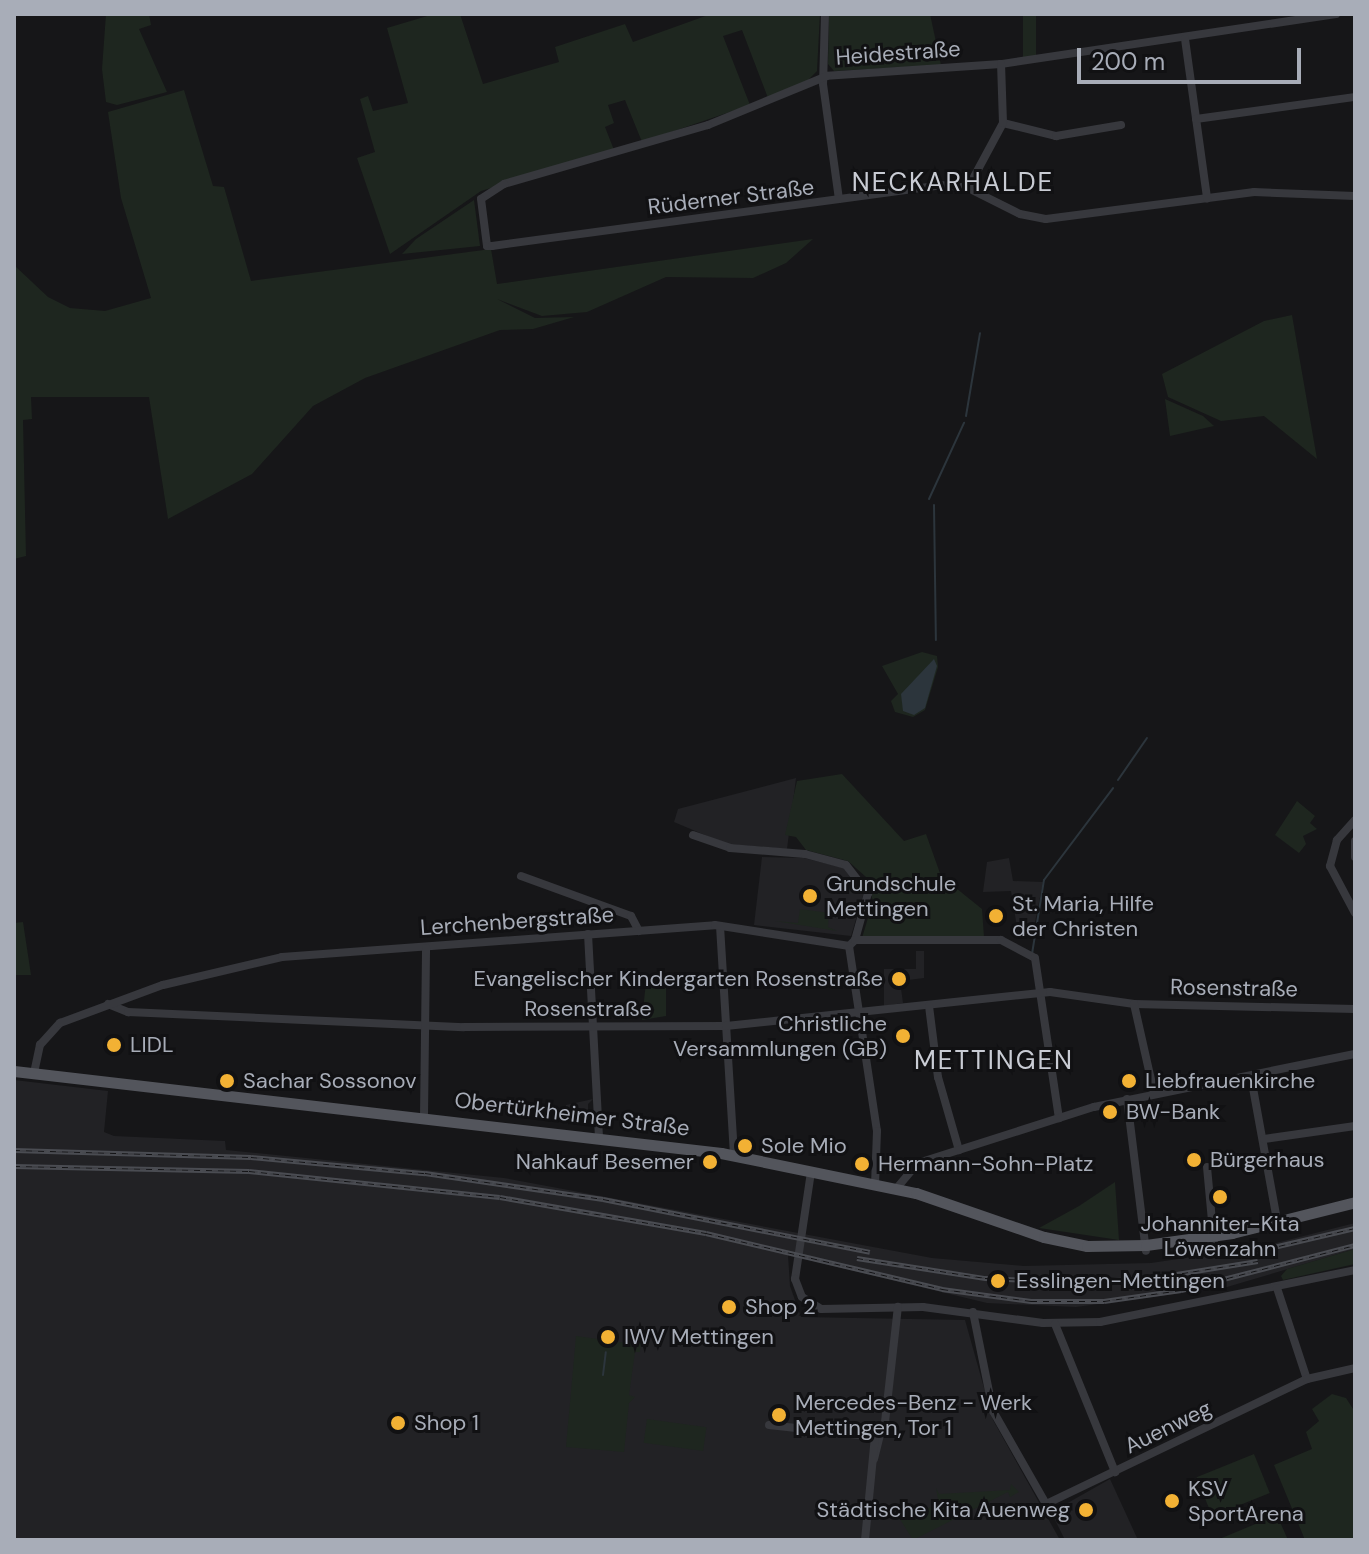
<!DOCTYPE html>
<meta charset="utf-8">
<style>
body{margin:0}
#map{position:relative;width:1369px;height:1554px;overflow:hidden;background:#161618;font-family:"DM Sans",sans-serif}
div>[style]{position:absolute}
.built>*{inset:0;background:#222225}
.green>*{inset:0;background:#1e261f;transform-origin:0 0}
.water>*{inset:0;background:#2c353c}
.stream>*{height:2px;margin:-1px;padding:0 1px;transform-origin:1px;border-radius:1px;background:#2c353c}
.minor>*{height:8px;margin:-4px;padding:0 4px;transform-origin:4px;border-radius:4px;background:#37383d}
.major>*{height:11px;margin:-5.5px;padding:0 5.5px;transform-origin:5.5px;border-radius:5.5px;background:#53555c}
.rail>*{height:5px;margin-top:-2.5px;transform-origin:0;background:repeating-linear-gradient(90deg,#111113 0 6px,#4a4c52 0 12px);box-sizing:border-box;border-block:2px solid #4a4c52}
.dots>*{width:22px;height:22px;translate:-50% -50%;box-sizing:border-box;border:4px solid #111113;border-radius:50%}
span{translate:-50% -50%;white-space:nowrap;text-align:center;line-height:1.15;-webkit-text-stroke:6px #111113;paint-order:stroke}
.street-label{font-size:22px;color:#a8adb8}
.poi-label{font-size:22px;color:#a8adb8}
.left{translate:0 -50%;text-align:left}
.right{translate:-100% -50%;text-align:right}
.quarter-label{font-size:26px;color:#c9ccd4;letter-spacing:2px}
.frame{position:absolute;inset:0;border:16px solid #a8adb8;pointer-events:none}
.scale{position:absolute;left:1077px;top:48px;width:224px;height:36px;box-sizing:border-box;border:4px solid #a8adb8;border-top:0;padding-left:10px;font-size:24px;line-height:28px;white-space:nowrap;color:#a8adb8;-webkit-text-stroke:6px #111113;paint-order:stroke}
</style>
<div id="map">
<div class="built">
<i style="clip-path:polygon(796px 778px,787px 849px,726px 844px,674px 822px,678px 809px)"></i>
<i style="clip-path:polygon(762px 857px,804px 858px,844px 868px,864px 892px,851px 936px,754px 925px)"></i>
<i style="clip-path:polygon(1009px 858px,1013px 881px,1043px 882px,1034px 927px,1017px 927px,1011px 891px,983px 892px,987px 862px)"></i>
<i style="clip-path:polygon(916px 951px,924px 951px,924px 978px,900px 981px,903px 1003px,884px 1006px,884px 969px,916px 969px)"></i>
<i style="clip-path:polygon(14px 1080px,108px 1091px,104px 1132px,114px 1136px,225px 1141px,226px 1150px,504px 1178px,932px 1258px,1024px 1266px,1151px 1263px,1260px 1247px,1355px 1223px,1355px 1249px,1227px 1287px,1076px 1307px,987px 1303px,788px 1255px,790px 1286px,801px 1317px,965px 1320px,993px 1420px,1060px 1540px,14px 1540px)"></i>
<i style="clip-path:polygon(593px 1099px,588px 1104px,588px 1112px,594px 1113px,592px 1124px,563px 1122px,566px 1105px)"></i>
<i style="clip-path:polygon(1110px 1479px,1138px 1540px,1065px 1540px,1049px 1508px,1057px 1509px)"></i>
</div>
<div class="green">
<i style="clip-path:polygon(106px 14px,149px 14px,151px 25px,139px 29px,167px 92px,117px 105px,106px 102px,102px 69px)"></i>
<i style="clip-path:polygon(434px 14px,460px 14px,483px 84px,559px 62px,555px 47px,625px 24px,633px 42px,711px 14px,820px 14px,817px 71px,807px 81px,768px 98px,742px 30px,723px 36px,750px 105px,642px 142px,625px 100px,608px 105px,614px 123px,605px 127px,614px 150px,481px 191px,390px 254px,357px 158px,375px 152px,360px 99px,368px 96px,373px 111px,408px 103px,387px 28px)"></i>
<i style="clip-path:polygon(829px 14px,930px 14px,941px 65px,834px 71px,828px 64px)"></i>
<i style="left:1023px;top:14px;width:13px;height:43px"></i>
<i style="clip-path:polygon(184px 90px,213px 186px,224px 187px,251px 281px,491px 249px,497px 284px,813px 239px,786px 263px,753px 278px,666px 277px,587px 312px,542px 316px,497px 299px,535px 318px,574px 317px,533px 329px,500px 330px,365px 378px,313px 406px,252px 474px,168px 519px,149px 397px,31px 397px,32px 419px,23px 420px,26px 556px,14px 559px,14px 265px,48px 297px,70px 308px,105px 311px,151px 298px,121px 198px,108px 112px)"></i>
<i style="clip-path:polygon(474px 200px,480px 246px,402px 254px,416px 239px)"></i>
<i style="clip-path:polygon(1292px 315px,1317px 459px,1264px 416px,1221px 421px,1168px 397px,1162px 374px,1264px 321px)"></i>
<i style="clip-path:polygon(1165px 399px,1203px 416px,1214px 426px,1170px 436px)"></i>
<i style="clip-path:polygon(922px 652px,937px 656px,938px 667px,925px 710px,913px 717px,895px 712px,891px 701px,898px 694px,882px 666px)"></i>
<i style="clip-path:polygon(842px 774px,904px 841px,926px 834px,941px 876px,982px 909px,984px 937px,862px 938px,873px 901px,866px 877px,848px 861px,806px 850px,796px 837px,785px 835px,797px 781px)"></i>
<i style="clip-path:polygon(1297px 801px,1315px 816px,1310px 823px,1317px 829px,1303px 836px,1306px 844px,1299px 853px,1275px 835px)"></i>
<i style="clip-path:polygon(800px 909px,829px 913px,828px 927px,837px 931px,775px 921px,798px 923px)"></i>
<i style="clip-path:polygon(23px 922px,31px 975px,14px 975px,14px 923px)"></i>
<i style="clip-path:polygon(646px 982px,666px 982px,666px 1016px,642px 1020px)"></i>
<i style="clip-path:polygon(1115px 1182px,1119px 1240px,1039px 1228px,1079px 1206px)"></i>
<i style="clip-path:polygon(1355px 1249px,1355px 1264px,1283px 1280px,1281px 1276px,1287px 1269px)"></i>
<i style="clip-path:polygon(576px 1336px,634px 1344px,636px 1337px,641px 1338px,640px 1352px,635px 1352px,629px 1395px,635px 1397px,629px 1403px,624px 1452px,566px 1447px)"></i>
<i style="clip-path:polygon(1332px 1394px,1346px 1398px,1355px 1412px,1355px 1540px,1305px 1540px,1274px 1465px,1312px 1449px,1306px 1432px,1319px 1421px,1312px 1409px)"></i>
<i style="left:647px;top:1419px;width:60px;height:24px;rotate:8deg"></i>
<i style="left:1254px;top:1454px;width:42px;height:62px;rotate:68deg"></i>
<i style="clip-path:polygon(1011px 1484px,1019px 1492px,1010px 1497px,1008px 1492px,913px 1540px,898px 1516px,939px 1505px,936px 1488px,939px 1494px,1010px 1490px)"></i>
<i style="clip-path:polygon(1277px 1515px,1288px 1540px,1217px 1540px)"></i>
</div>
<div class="water">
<i style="clip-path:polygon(934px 659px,937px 666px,925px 708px,914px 715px,903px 711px,901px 694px)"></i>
</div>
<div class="stream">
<i style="left:966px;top:416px;width:84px;rotate:-80.4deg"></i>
<i style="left:929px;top:499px;width:84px;rotate:-65.3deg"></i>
<i style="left:934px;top:505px;width:135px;rotate:89.2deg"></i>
<i style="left:1118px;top:780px;width:51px;rotate:-55.4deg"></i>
<i style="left:1032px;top:954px;width:75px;rotate:-80.8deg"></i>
<i style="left:1044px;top:880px;width:115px;rotate:-53.1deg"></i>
<i style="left:603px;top:1375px;width:23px;rotate:-83deg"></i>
</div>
<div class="minor">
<i style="left:825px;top:14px;width:70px;rotate:91.6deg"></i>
<i style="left:823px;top:84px;width:116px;rotate:82.1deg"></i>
<i style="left:1336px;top:14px;width:339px;rotate:171.5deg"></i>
<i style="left:1001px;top:64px;width:174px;rotate:176.1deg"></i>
<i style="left:827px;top:76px;width:129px;rotate:157.6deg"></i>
<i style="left:708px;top:125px;width:212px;rotate:163.9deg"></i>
<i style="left:504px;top:184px;width:27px;rotate:147deg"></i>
<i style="left:481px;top:199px;width:47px;rotate:82.7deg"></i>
<i style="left:487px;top:246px;width:5px"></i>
<i style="left:492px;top:246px;width:453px;rotate:-7.7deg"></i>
<i style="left:941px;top:185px;width:27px;rotate:6deg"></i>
<i style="left:968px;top:188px;width:58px;rotate:26.6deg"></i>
<i style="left:1020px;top:214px;width:26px;rotate:11deg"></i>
<i style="left:1046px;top:219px;width:210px;rotate:-7.4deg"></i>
<i style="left:1254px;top:192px;width:101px;rotate:2.3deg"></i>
<i style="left:1185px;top:39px;width:161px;rotate:82.1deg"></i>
<i style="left:1196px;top:119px;width:161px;rotate:-7.9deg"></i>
<i style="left:1003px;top:123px;width:55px;rotate:13.8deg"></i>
<i style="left:1056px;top:136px;width:66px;rotate:-9.6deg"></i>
<i style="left:968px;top:188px;width:74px;rotate:-61.7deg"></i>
<i style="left:1003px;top:123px;width:59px;rotate:-91.9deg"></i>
<i style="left:1355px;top:820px;width:27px;rotate:132deg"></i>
<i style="left:1337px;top:840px;width:27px;rotate:105deg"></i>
<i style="left:1330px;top:866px;width:53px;rotate:62deg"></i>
<i style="left:693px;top:835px;width:39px;rotate:19deg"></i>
<i style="left:730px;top:848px;width:75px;rotate:4.6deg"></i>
<i style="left:805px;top:854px;width:42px;rotate:15deg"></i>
<i style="left:846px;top:865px;width:36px;rotate:52deg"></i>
<i style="left:868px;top:893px;width:49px;rotate:105.5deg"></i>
<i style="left:1355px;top:841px;width:16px;rotate:90deg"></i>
<i style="left:521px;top:876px;width:117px;rotate:20deg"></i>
<i style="left:631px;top:916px;width:17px;rotate:62deg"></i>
<i style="left:720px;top:926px;width:229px;rotate:86.5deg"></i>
<i style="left:588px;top:934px;width:202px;rotate:86.9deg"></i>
<i style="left:849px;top:946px;width:8px;rotate:-45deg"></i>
<i style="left:855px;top:940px;width:146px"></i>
<i style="left:1001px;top:940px;width:38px;rotate:28deg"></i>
<i style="left:1035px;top:958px;width:162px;rotate:81.5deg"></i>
<i style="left:849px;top:946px;width:187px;rotate:81.4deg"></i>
<i style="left:877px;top:1131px;width:54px;rotate:92.1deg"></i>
<i style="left:108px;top:1004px;width:22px;rotate:22deg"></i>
<i style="left:128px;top:1012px;width:336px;rotate:2.6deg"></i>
<i style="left:464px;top:1027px;width:262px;rotate:-0.2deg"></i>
<i style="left:726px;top:1026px;width:326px;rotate:-6deg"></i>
<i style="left:1050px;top:992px;width:85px;rotate:8.1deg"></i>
<i style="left:1134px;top:1004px;width:221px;rotate:1.3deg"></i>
<i style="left:1134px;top:1004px;width:91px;rotate:77.3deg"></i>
<i style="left:929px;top:1006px;width:72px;rotate:82.8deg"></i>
<i style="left:938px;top:1077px;width:76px;rotate:74deg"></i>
<i style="left:34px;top:1073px;width:29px;rotate:-78deg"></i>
<i style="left:40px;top:1045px;width:30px;rotate:-48deg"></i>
<i style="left:60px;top:1023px;width:110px;rotate:-20.3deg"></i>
<i style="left:163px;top:985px;width:122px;rotate:-13.2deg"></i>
<i style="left:282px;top:957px;width:434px;rotate:-4.2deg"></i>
<i style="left:715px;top:925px;width:136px;rotate:8.9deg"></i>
<i style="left:1251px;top:1077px;width:150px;rotate:79.7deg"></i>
<i style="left:1127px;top:1099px;width:153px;rotate:82.9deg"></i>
<i style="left:424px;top:1116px;width:168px;rotate:-89.3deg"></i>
<i style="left:1264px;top:1139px;width:92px;rotate:-8.1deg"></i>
<i style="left:1207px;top:1167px;width:76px;rotate:84.7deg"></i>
<i style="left:811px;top:1172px;width:108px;rotate:98.5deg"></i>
<i style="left:795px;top:1279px;width:19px;rotate:69deg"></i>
<i style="left:802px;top:1297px;width:22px;rotate:32deg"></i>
<i style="left:821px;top:1309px;width:102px;rotate:-1.1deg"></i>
<i style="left:923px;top:1307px;width:121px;rotate:7.6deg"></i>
<i style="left:1043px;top:1323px;width:57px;rotate:-1deg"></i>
<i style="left:1100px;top:1322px;width:260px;rotate:-11.5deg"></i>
<i style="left:896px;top:1189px;width:34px;rotate:-50deg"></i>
<i style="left:918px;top:1163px;width:185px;rotate:-17.7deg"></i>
<i style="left:1094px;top:1107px;width:266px;rotate:-11.5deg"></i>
<i style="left:1277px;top:1288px;width:96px;rotate:71.8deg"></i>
<i style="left:973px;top:1312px;width:101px;rotate:78.6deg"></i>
<i style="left:993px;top:1411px;width:107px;rotate:60.3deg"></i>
<i style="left:1046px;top:1504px;width:289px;rotate:-25.6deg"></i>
<i style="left:1307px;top:1379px;width:49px;rotate:-12.9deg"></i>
<i style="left:1055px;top:1324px;width:160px;rotate:67.9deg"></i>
<i style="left:769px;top:1425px;width:100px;rotate:6.3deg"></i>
<i style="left:868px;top:1436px;width:11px;rotate:-15deg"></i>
<i style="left:879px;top:1433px;width:13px;rotate:-61deg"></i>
<i style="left:885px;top:1422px;width:116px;rotate:-83.6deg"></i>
<i style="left:874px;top:1459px;width:29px;rotate:-76deg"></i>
<i style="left:865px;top:1540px;width:104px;rotate:-84.5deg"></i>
</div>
<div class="major">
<i style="left:14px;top:1071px;width:712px;rotate:6.62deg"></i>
<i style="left:721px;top:1153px;width:199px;rotate:11.6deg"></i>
<i style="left:916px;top:1193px;width:135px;rotate:19deg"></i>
<i style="left:1044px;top:1237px;width:44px;rotate:11.8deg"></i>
<i style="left:1087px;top:1246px;width:59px;rotate:-1deg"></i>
<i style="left:1146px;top:1245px;width:87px;rotate:-7.9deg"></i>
<i style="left:1232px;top:1233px;width:127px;rotate:-14.1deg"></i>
</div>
<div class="rail">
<i style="left:14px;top:1150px;width:237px;rotate:1.7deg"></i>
<i style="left:251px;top:1157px;width:175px;rotate:5.3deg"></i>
<i style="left:425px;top:1173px;width:180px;rotate:8.3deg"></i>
<i style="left:603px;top:1199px;width:272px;rotate:11.2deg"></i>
<i style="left:14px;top:1166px;width:235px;rotate:1.2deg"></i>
<i style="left:249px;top:1171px;width:252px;rotate:5.9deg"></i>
<i style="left:500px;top:1197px;width:209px;rotate:9.9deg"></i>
<i style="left:706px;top:1233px;width:243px;rotate:13.3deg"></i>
<i style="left:942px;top:1289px;width:90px;rotate:7.7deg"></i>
<i style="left:1031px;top:1301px;width:73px"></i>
<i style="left:1104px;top:1301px;width:78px;rotate:-8.1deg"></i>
<i style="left:1181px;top:1290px;width:180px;rotate:-14.5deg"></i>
<i style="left:1244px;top:1254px;width:114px;rotate:-13.2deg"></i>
<i style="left:857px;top:1258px;width:130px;rotate:8.9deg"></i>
<i style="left:985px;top:1278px;width:95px;rotate:2.4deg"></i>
<i style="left:1080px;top:1282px;width:78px;rotate:-3.7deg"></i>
<i style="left:1158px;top:1277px;width:101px;rotate:-9.1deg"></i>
</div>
<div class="dots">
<i style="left:810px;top:896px;background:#f2b134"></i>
<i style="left:996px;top:916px;background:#f2b134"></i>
<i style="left:899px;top:979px;background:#f2b134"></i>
<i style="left:903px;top:1036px;background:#f2b134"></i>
<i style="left:114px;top:1045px;background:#f2b134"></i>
<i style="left:227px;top:1081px;background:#f2b134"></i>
<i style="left:1129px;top:1081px;background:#f2b134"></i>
<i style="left:1110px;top:1112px;background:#f2b134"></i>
<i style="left:745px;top:1146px;background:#f2b134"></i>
<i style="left:1194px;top:1160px;background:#f2b134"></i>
<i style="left:710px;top:1162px;background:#f2b134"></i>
<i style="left:862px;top:1164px;background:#f2b134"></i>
<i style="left:1220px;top:1197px;background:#f2b134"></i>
<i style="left:998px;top:1281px;background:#f2b134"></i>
<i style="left:729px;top:1307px;background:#f2b134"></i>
<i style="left:608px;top:1337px;background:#f2b134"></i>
<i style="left:779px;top:1415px;background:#f2b134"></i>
<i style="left:398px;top:1423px;background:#f2b134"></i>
<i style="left:1172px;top:1501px;background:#f2b134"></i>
<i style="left:1086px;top:1510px;background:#f2b134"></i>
</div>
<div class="street-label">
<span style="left:898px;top:53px;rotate:-4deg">Heidestraße</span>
<span style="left:731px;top:197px;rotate:-7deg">Rüderner Straße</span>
<span style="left:517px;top:921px;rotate:-4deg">Lerchenbergstraße</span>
<span style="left:1234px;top:988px;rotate:1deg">Rosenstraße</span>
<span style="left:588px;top:1009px">Rosenstraße</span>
<span style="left:572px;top:1114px;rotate:7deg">Obertürkheimer Straße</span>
<span style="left:1168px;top:1427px;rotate:-26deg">Auenweg</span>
</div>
<div class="poi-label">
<span class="left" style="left:826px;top:896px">Grundschule<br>Mettingen</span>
<span class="left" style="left:1012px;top:916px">St. Maria, Hilfe<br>der Christen</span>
<span class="right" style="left:883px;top:979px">Evangelischer Kindergarten Rosenstraße</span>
<span class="right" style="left:887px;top:1036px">Christliche<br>Versammlungen (GB)</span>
<span class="left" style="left:130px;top:1045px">LIDL</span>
<span class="left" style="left:243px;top:1081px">Sachar Sossonov</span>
<span class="left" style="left:1145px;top:1081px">Liebfrauenkirche</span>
<span class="left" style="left:1126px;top:1112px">BW-Bank</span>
<span class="left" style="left:761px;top:1146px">Sole Mio</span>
<span class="left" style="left:1210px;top:1160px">Bürgerhaus</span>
<span class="right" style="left:694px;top:1162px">Nahkauf Besemer</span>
<span class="left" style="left:878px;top:1164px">Hermann-Sohn-Platz</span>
<span style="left:1220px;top:1236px">Johanniter-Kita<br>Löwenzahn</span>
<span class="left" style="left:1016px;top:1281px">Esslingen-Mettingen</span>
<span class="left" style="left:745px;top:1307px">Shop 2</span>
<span class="left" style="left:624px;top:1337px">IWV Mettingen</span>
<span class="left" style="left:795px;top:1415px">Mercedes-Benz - Werk<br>Mettingen, Tor 1</span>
<span class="left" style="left:414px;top:1423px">Shop 1</span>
<span class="left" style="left:1188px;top:1501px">KSV<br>SportArena</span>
<span class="right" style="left:1070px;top:1510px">Städtische Kita Auenweg</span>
</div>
<div class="quarter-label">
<span style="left:953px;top:183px">NECKARHALDE</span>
<span style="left:994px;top:1061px">METTINGEN</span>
</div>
<div class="frame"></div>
<div class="scale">200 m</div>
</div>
